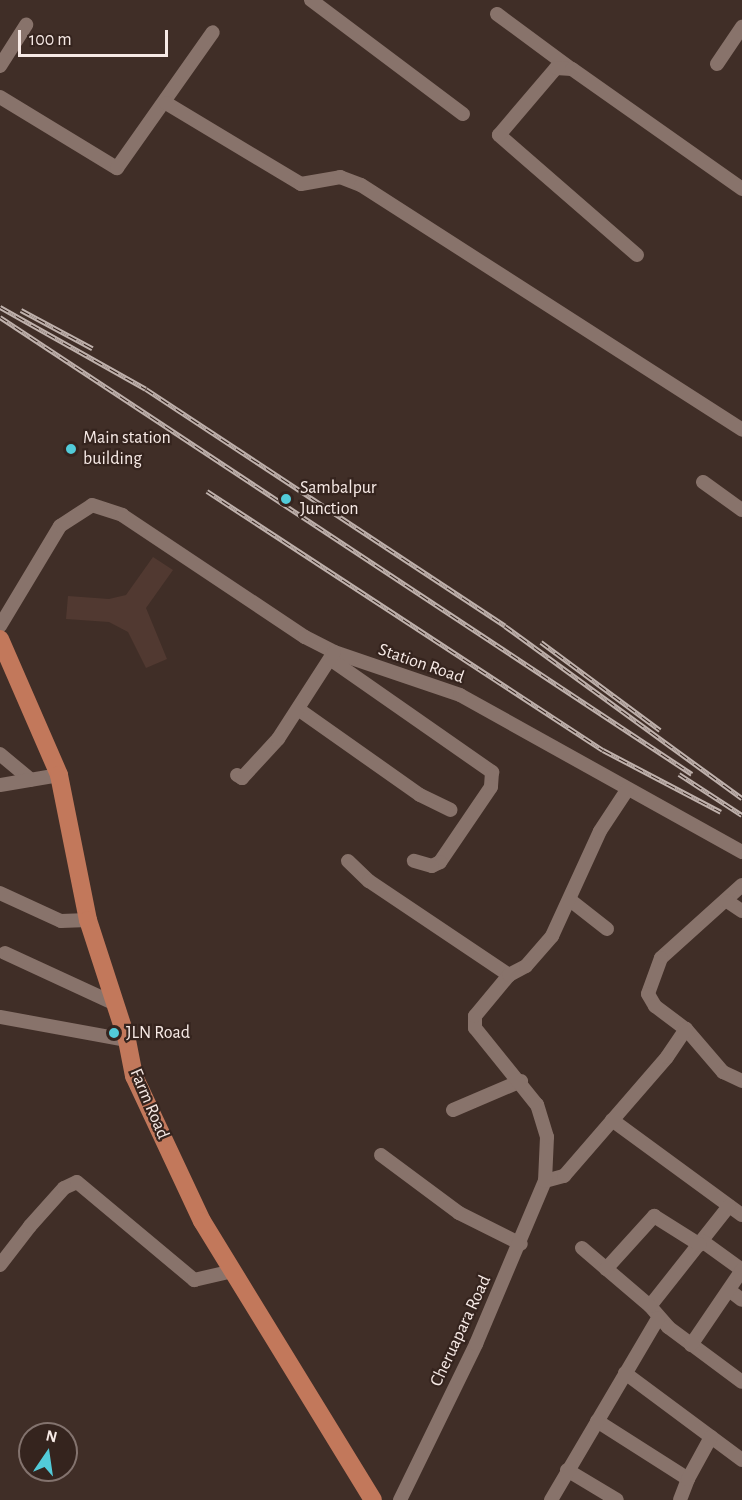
<!DOCTYPE html>
<style>
body{margin:0}
#map{position:relative;width:742px;height:1500px;overflow:hidden;background:#402e27;font-family:"Alegreya Sans",sans-serif}
div>[style]{position:absolute}
.built>*{inset:0;background:#513931}
.minor>*{height:14px;margin:-7px;padding:0 7px;transform-origin:7px;border-radius:7px;background:#88736b}
.major>*{height:18px;margin:-9px;padding:0 9px;transform-origin:9px;border-radius:9px;background:#c2785b}
.rail>*{height:5px;margin-top:-2.5px;transform-origin:0;background:repeating-linear-gradient(90deg,#35241e 0 9px,#bfb1ac 0 18px);box-sizing:border-box;border-block:2px solid #bfb1ac}
.dots>*{width:16px;height:16px;translate:-50% -50%;box-sizing:border-box;border:3px solid #35241e;border-radius:50%}
span{translate:-50% -50%;white-space:nowrap;text-align:center;line-height:1.15;-webkit-text-stroke:4.5px #35241e;paint-order:stroke}
.poi-label{font-size:18px;color:#f7eae6}
.left{translate:0 -50%;text-align:left}
.street-label{font-size:18px;color:#f7eae6}
.north{position:absolute;left:18px;top:1422px;width:60px;height:60px;box-sizing:border-box;background:#35241e;border:2px solid #83736e;border-radius:50%;rotate:13deg;font-size:16px;font-weight:700;line-height:24px;text-align:center;color:#f7eae6}
.north::after{content:'';display:block;margin:auto;width:21px;height:27px;background:#52cbd9;clip-path:polygon(50% 0,100% 100%,50% 72%,0 100%)}
.scale{position:absolute;left:18px;top:30px;width:150px;height:27px;box-sizing:border-box;border:3px solid #f7eae6;border-top:0;padding-left:8px;font-size:18px;line-height:21px;white-space:nowrap;color:#f7eae6;-webkit-text-stroke:4px #35241e;paint-order:stroke}
</style>
<div id="map">
<div class="built">
<i style="clip-path:polygon(153px 557px,173px 570px,146px 608px,167px 659px,146px 668px,128px 632px,109px 622px,66px 619px,68px 596px,109px 599px,126px 595px)"></i>
</div>
<div class="minor">
<i style="left:311px;top:0;width:190px;rotate:36.9deg"></i>
<i style="left:497px;top:14px;width:91px;rotate:36.5deg"></i>
<i style="left:717px;top:64px;width:45px;rotate:-56deg"></i>
<i style="left:0;top:66px;width:49px;rotate:-57.6deg"></i>
<i style="left:0;top:97px;width:137px;rotate:31.3deg"></i>
<i style="left:117px;top:168px;width:166px;rotate:-54.8deg"></i>
<i style="left:166px;top:103px;width:157px;rotate:31deg"></i>
<i style="left:301px;top:184px;width:40px;rotate:-10deg"></i>
<i style="left:340px;top:177px;width:22px;rotate:21deg"></i>
<i style="left:361px;top:185px;width:453px;rotate:32.7deg"></i>
<i style="left:637px;top:255px;width:183px;rotate:-139deg"></i>
<i style="left:499px;top:135px;width:88px;rotate:-49.6deg"></i>
<i style="left:556px;top:68px;width:16px;rotate:4deg"></i>
<i style="left:572px;top:69px;width:208px;rotate:35.2deg"></i>
<i style="left:703px;top:482px;width:48px;rotate:35.7deg"></i>
<i style="left:0;top:626px;width:117px;rotate:-59deg"></i>
<i style="left:60px;top:526px;width:38px;rotate:-33deg"></i>
<i style="left:92px;top:505px;width:32px;rotate:18deg"></i>
<i style="left:122px;top:515px;width:220px;rotate:33.7deg"></i>
<i style="left:305px;top:637px;width:33px;rotate:27deg"></i>
<i style="left:334px;top:652px;width:133px;rotate:18.8deg"></i>
<i style="left:460px;top:695px;width:323px;rotate:29.1deg"></i>
<i style="left:330px;top:659px;width:198px;rotate:34.9deg"></i>
<i style="left:492px;top:772px;width:15px;rotate:94deg"></i>
<i style="left:491px;top:787px;width:91px;rotate:124.2deg"></i>
<i style="left:440px;top:862px;width:9px;rotate:153deg"></i>
<i style="left:432px;top:866px;width:19px;rotate:-164deg"></i>
<i style="left:298px;top:709px;width:149px;rotate:35.2deg"></i>
<i style="left:420px;top:795px;width:34px;rotate:26deg"></i>
<i style="left:0;top:754px;width:40px;rotate:40deg"></i>
<i style="left:237px;top:775px;width:6px;rotate:31deg"></i>
<i style="left:242px;top:778px;width:53px;rotate:-47.3deg"></i>
<i style="left:278px;top:739px;width:103px;rotate:-57.2deg"></i>
<i style="left:0;top:785px;width:60px;rotate:-9.6deg"></i>
<i style="left:348px;top:861px;width:29px;rotate:44deg"></i>
<i style="left:369px;top:881px;width:169px;rotate:33.9deg"></i>
<i style="left:742px;top:885px;width:109px;rotate:138deg"></i>
<i style="left:661px;top:958px;width:38px;rotate:110deg"></i>
<i style="left:648px;top:994px;width:14px;rotate:60deg"></i>
<i style="left:655px;top:1006px;width:39px;rotate:37deg"></i>
<i style="left:686px;top:1029px;width:57px;rotate:49.3deg"></i>
<i style="left:723px;top:1072px;width:21px;rotate:25deg"></i>
<i style="left:0;top:893px;width:67px;rotate:24.7deg"></i>
<i style="left:61px;top:921px;width:27px;rotate:-2deg"></i>
<i style="left:570px;top:900px;width:47px;rotate:38.1deg"></i>
<i style="left:727px;top:901px;width:18px;rotate:34deg"></i>
<i style="left:5px;top:953px;width:119px;rotate:24.8deg"></i>
<i style="left:0;top:1017px;width:129px;rotate:10.3deg"></i>
<i style="left:453px;top:1110px;width:74px;rotate:-23.1deg"></i>
<i style="left:612px;top:1120px;width:161px;rotate:36.2deg"></i>
<i style="left:381px;top:1155px;width:97px;rotate:36.6deg"></i>
<i style="left:459px;top:1213px;width:69px;rotate:26.6deg"></i>
<i style="left:545px;top:1181px;width:20px;rotate:-15deg"></i>
<i style="left:564px;top:1176px;width:157px;rotate:-49.1deg"></i>
<i style="left:667px;top:1057px;width:34px;rotate:-56deg"></i>
<i style="left:729px;top:1206px;width:127px;rotate:128.3deg"></i>
<i style="left:650px;top:1306px;width:28px;rotate:49deg"></i>
<i style="left:668px;top:1327px;width:92px;rotate:36.6deg"></i>
<i style="left:702px;top:1241px;width:49px;rotate:35.9deg"></i>
<i style="left:582px;top:1248px;width:89px;rotate:40.5deg"></i>
<i style="left:0;top:1265px;width:49px;rotate:-52.4deg"></i>
<i style="left:30px;top:1226px;width:51px;rotate:-48.2deg"></i>
<i style="left:64px;top:1188px;width:14px;rotate:-25deg"></i>
<i style="left:77px;top:1182px;width:153px;rotate:39.9deg"></i>
<i style="left:194px;top:1280px;width:40px;rotate:-13deg"></i>
<i style="left:606px;top:1269px;width:72px;rotate:-47.8deg"></i>
<i style="left:654px;top:1216px;width:54px;rotate:32.2deg"></i>
<i style="left:729px;top:1290px;width:16px;rotate:38deg"></i>
<i style="left:691px;top:1345px;width:91px;rotate:-55.8deg"></i>
<i style="left:625px;top:1373px;width:146px;rotate:36.6deg"></i>
<i style="left:597px;top:1421px;width:108px;rotate:32.5deg"></i>
<i style="left:688px;top:1479px;width:22px;rotate:111deg"></i>
<i style="left:567px;top:1470px;width:58px;rotate:31deg"></i>
<i style="left:688px;top:1479px;width:48px;rotate:-61.3deg"></i>
<i style="left:400px;top:1500px;width:174px;rotate:-64deg"></i>
<i style="left:476px;top:1344px;width:177px;rotate:-67.1deg"></i>
<i style="left:545px;top:1181px;width:44px;rotate:-87.4deg"></i>
<i style="left:547px;top:1137px;width:34px;rotate:-107deg"></i>
<i style="left:537px;top:1105px;width:99px;rotate:-128.8deg"></i>
<i style="left:475px;top:1028px;width:12px;rotate:-90deg"></i>
<i style="left:475px;top:1016px;width:53px;rotate:-50.3deg"></i>
<i style="left:509px;top:975px;width:19px;rotate:-28deg"></i>
<i style="left:526px;top:966px;width:40px;rotate:-49deg"></i>
<i style="left:552px;top:936px;width:115px;rotate:-65.4deg"></i>
<i style="left:600px;top:831px;width:49px;rotate:-56.6deg"></i>
<i style="left:551px;top:1500px;width:211px;rotate:-59.5deg"></i>
</div>
<div class="major">
<i style="left:0;top:639px;width:148px;rotate:66.5deg"></i>
<i style="left:59px;top:775px;width:148px;rotate:78.7deg"></i>
<i style="left:88px;top:920px;width:126px;rotate:72deg"></i>
<i style="left:127px;top:1040px;width:37px;rotate:79deg"></i>
<i style="left:134px;top:1076px;width:160px;rotate:64.9deg"></i>
<i style="left:202px;top:1221px;width:327px;rotate:58.5deg"></i>
</div>
<div class="rail">
<i style="left:0;top:307px;width:167px;rotate:29.3deg"></i>
<i style="left:146px;top:389px;width:430px;rotate:33.4deg"></i>
<i style="left:505px;top:626px;width:293px;rotate:36deg"></i>
<i style="left:21px;top:310px;width:81px;rotate:28.2deg"></i>
<i style="left:0;top:317px;width:829px;rotate:33.44deg"></i>
<i style="left:207px;top:491px;width:473px;rotate:33.2deg"></i>
<i style="left:603px;top:750px;width:133px;rotate:27.7deg"></i>
<i style="left:541px;top:642px;width:148px;rotate:36.5deg"></i>
<i style="left:679px;top:774px;width:75px;rotate:33.1deg"></i>
</div>
<div class="dots">
<i style="left:71px;top:449px;background:#52cbd9"></i>
<i style="left:286px;top:499px;background:#52cbd9"></i>
<i style="left:114px;top:1033px;background:#52cbd9"></i>
</div>
<div class="poi-label">
<span class="left" style="left:83px;top:449px">Main station<br>building</span>
<span class="left" style="left:300px;top:499px">Sambalpur<br>Junction</span>
<span class="left" style="left:126px;top:1033px">JLN Road</span>
</div>
<div class="street-label">
<span style="left:421px;top:664px;rotate:19deg">Station Road</span>
<span style="left:149px;top:1104px;rotate:67deg">Farm Road</span>
<span style="left:461px;top:1331px;rotate:-65deg">Cheruapara Road</span>
</div>
<div class="north">N</div>
<div class="scale">100 m</div>
</div>
